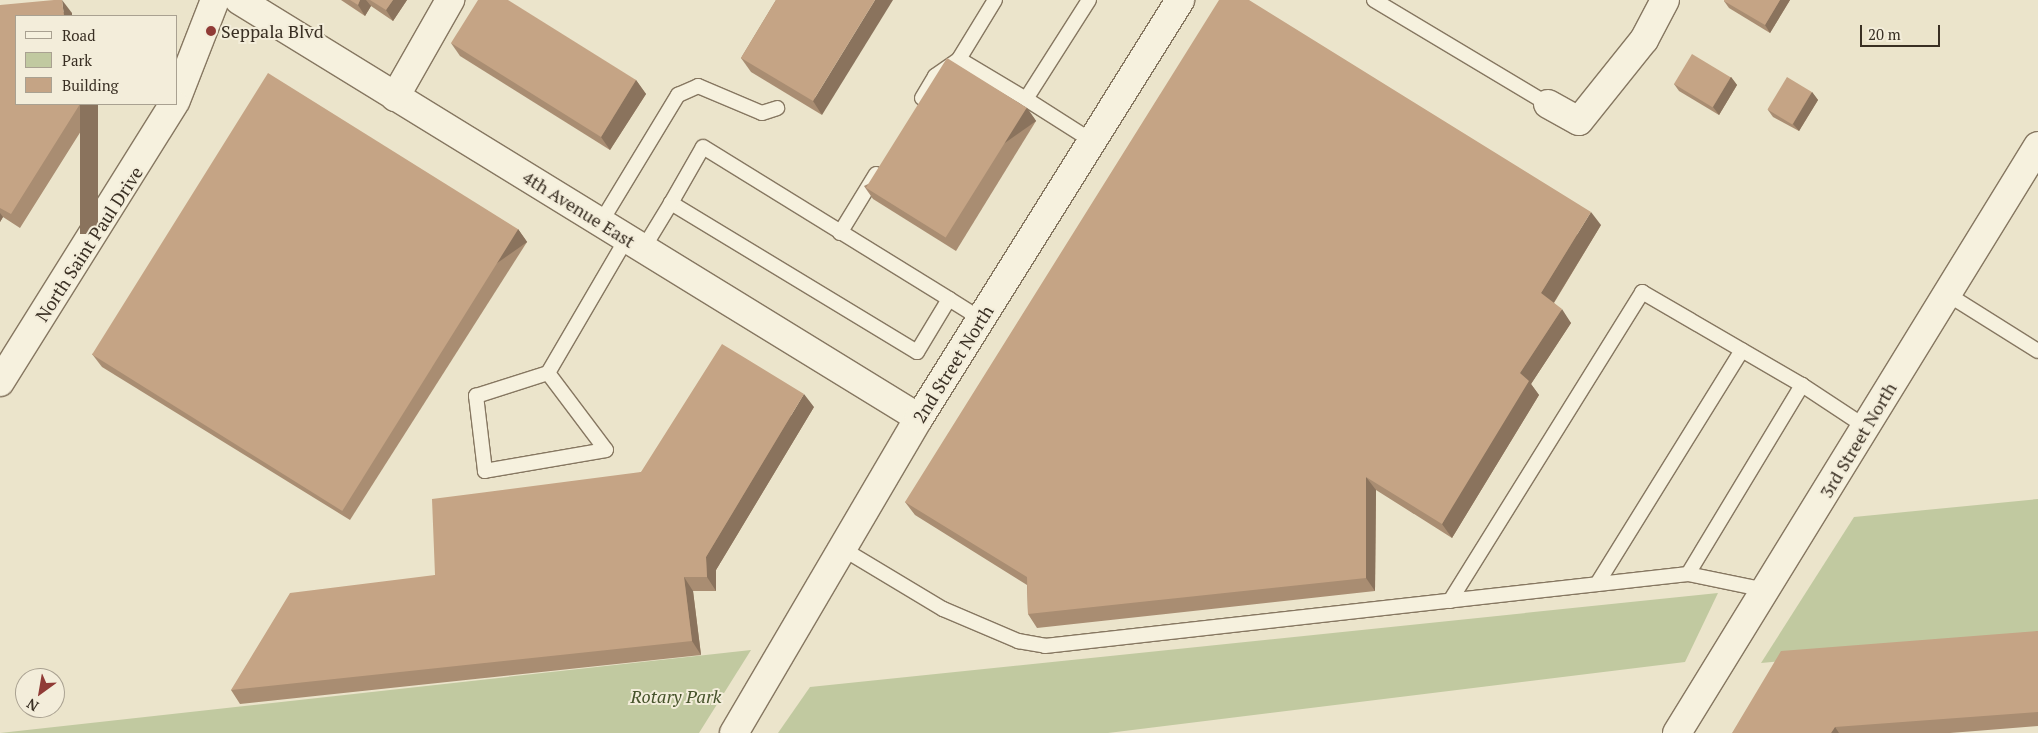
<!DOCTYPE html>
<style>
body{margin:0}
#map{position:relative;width:2038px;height:733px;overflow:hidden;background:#ebe4cb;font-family:"PT Serif",serif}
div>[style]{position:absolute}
.green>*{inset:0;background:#c1c9a0}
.roads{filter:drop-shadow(1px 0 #867761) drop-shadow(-1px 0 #867761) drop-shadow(0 1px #867761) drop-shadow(0 -1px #867761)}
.service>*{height:14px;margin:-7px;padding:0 7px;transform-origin:7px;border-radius:7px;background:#f6f1de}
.minor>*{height:28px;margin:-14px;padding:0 14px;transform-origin:14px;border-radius:14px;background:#f6f1de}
.tertiary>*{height:28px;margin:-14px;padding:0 14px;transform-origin:14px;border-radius:14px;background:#f6f1de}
.wall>*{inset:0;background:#a98d72}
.shaded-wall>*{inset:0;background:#8a735d;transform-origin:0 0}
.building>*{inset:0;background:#c5a485;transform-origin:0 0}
.dots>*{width:14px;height:14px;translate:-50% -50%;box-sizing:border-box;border:2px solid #f3edda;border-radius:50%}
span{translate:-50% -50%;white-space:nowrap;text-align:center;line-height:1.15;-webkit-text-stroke:4px #f3edda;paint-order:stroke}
.poi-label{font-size:18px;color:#392f23}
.left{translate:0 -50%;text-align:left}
.street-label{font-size:18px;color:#392f23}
.park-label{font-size:18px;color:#46532b;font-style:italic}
.legend{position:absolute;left:15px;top:15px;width:162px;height:90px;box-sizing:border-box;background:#f3edda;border:1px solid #a9a191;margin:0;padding:6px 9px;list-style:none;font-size:15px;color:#392f23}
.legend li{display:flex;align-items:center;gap:10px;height:25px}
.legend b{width:25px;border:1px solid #a9a191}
.north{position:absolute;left:15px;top:668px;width:50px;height:50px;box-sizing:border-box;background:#f3edda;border:1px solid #a9a191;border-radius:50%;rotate:212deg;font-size:14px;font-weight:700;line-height:20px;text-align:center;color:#392f23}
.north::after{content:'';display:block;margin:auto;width:18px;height:22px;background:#903b36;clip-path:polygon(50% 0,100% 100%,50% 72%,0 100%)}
.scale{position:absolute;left:1860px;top:25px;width:80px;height:22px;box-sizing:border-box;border:2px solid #392f23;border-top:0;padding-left:6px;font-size:15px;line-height:18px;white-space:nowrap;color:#392f23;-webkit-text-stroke:4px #f3edda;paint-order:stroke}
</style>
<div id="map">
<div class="green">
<i style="clip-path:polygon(2038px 499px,2038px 636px,1761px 663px,1854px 517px)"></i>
<i style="clip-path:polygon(1718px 593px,1685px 662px,1108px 733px,778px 733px,810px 687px)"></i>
<i style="clip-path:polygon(751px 650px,699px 733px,0 733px)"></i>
</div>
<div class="roads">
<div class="service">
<i style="left:1089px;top:0;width:117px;rotate:122.5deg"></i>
<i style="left:1026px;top:99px;width:78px;rotate:32.5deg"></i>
<i style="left:1374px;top:0;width:203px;rotate:30.9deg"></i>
<i style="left:959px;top:59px;width:78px;rotate:30.8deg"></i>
<i style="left:922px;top:98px;width:26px;rotate:-59deg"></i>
<i style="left:935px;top:76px;width:29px;rotate:-35deg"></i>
<i style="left:959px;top:59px;width:69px;rotate:-58.6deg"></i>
<i style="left:703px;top:147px;width:289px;rotate:31.7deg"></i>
<i style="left:949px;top:299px;width:62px;rotate:121.1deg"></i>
<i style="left:917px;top:352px;width:288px;rotate:-148.8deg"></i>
<i style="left:671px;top:203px;width:64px;rotate:-60.3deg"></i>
<i style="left:601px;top:222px;width:149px;rotate:-58.8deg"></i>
<i style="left:678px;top:95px;width:22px;rotate:-24deg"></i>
<i style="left:698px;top:86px;width:69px;rotate:22.9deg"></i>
<i style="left:762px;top:113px;width:16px;rotate:-18deg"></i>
<i style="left:840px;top:233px;width:69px;rotate:-58.6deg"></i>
<i style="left:643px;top:249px;width:54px;rotate:-58.7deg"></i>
<i style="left:1947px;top:294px;width:107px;rotate:32.1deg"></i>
<i style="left:949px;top:299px;width:38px;rotate:32deg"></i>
<i style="left:548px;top:373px;width:96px;rotate:53deg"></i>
<i style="left:606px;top:450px;width:123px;rotate:170.2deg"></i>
<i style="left:485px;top:471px;width:76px;rotate:-96.8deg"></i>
<i style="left:476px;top:396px;width:76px;rotate:-17.7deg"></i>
<i style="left:548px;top:373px;width:156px;rotate:-59.7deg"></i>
<i style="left:843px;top:549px;width:117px;rotate:31deg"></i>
<i style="left:943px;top:609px;width:82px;rotate:23.1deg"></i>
<i style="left:1018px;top:641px;width:27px;rotate:10deg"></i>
<i style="left:1045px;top:646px;width:647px;rotate:-6.39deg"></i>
<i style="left:1688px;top:574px;width:80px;rotate:11.6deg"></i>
<i style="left:1688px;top:574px;width:221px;rotate:-58.9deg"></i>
<i style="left:1802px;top:385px;width:77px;rotate:33.3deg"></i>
<i style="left:1597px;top:584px;width:275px;rotate:-58.2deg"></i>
<i style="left:1450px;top:601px;width:364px;rotate:-58.1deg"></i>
<i style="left:1642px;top:292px;width:185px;rotate:30.2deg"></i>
</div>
<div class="minor">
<i style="left:239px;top:0;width:798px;rotate:31.58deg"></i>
<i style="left:395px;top:97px;width:112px;rotate:-60.4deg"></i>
<i style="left:1548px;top:104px;width:35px;rotate:29deg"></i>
<i style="left:1579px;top:121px;width:104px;rotate:-51.3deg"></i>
<i style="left:1644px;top:40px;width:45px;rotate:-62.3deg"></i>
<i style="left:734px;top:733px;width:365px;rotate:-59.6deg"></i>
<i style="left:919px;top:418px;width:493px;rotate:-58deg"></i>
<i style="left:1677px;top:733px;width:689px;rotate:-58.41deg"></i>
</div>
<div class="tertiary">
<i style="left:176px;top:100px;width:107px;rotate:-68.7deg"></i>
<i style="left:0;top:382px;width:328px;rotate:-58deg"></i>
</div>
</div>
<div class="wall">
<i style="clip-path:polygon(341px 0,407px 0,393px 21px,371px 6px,365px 16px)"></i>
<i style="clip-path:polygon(776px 0,822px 115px,751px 72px,741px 58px)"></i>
<i style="clip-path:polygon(1724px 0,1790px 0,1770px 33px,1729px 8px,1724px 1px)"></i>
<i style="clip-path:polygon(0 5px,72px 13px,16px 104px,98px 104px,20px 228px,3px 217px,0 222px)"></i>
<i style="clip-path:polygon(451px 43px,636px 80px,646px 94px,610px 150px,460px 56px)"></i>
<i style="clip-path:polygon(1731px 77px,1737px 85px,1719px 115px,1679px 91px,1674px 84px)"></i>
<i style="clip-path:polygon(1812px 92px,1818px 100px,1799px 131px,1773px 117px,1768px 110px)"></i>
<i style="clip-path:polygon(1027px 108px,1036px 121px,956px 251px,873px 199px,864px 186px)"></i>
<i style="clip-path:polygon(1601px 225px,1554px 303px,1571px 323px,1531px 384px,1539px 395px,1452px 538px,1376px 490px,1375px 591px,1037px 628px,1028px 614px,1027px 585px,915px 515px,905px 502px)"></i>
<i style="clip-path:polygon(518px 229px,527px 242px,350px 520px,102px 367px,92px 354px)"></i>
<i style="clip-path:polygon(814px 407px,716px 570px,716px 591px,693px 591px,701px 655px,240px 704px,231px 690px,435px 575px,641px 472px)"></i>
<i style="clip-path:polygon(2038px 631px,2038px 726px,1950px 733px,1732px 733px)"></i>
</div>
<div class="shaded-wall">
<i style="clip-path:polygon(62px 0,72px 13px,72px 16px,64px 16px)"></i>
<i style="clip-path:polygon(360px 0,366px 0,371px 6px,365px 16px,358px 5px)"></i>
<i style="clip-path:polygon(393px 0,407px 0,393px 21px,386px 10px)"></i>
<i style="clip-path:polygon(875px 0,893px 0,822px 115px,813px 101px)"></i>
<i style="clip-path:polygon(1780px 0,1790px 0,1770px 33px,1765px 25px)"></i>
<i style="clip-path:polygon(1731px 77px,1737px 85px,1719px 115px,1713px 107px)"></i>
<i style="clip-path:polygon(636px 80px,646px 94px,610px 150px,601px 137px)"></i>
<i style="clip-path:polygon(1812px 92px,1818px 100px,1799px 131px,1793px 124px)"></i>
<i style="left:80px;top:104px;width:18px;height:130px"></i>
<i style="left:1027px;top:108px;width:16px;height:152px;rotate:55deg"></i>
<i style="clip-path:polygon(1591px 212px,1601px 225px,1551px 307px,1541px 293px)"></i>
<i style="clip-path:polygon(0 213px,3px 217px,0 222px)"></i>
<i style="left:518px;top:229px;width:16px;height:330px;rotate:55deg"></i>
<i style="clip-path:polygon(1562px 309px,1571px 323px,1531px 384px,1539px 395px,1452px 538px,1442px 524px,1520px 373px)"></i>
<i style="clip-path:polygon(804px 394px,814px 407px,716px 570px,716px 591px,707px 577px,706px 557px)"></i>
<i style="clip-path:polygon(1366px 477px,1376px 490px,1375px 591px,1366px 578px)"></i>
<i style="clip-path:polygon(684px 577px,693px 591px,701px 655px,692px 641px)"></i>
<i style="clip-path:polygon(1835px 727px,1839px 733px,1831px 733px)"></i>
</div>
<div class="building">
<i style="clip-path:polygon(54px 0,62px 0,64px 16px,16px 16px,16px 104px,80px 104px,11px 214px,0 208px,0 5px)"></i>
<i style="clip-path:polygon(350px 0,360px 0,358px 5px)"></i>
<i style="clip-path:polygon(370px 0,393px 0,386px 10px)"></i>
<i style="clip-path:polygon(478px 0,508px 0,636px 80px,601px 137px,451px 43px)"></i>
<i style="clip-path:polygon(776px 0,875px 0,813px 101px,741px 58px)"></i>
<i style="clip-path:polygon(1219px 0,1249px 0,1591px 212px,1541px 293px,1562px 309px,1520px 373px,1529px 381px,1442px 524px,1366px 477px,1366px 578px,1028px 614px,1027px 577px,905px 502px)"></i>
<i style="clip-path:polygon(1724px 0,1780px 0,1765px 25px,1724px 1px)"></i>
<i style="left:1692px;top:54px;width:45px;height:35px;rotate:31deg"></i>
<i style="left:947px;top:58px;width:94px;height:153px;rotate:32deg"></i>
<i style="left:268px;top:73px;width:295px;height:332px;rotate:32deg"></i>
<i style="left:1787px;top:77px;width:29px;height:38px;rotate:31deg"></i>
<i style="clip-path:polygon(722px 344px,804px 394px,706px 557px,707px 577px,684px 577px,692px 641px,231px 690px,290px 593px,435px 575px,432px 499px,641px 472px)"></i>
<i style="clip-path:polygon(2038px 631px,2038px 712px,1835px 727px,1831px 733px,1732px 733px,1781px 651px)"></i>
</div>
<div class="dots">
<i style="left:211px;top:31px;background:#903b36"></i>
</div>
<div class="poi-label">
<span class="left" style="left:221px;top:31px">Seppala Blvd</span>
</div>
<div class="street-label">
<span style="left:579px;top:209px;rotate:32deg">4th Avenue East</span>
<span style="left:89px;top:244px;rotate:-57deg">North Saint Paul Drive</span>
<span style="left:953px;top:364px;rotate:-58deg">2nd Street North</span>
<span style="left:1858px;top:440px;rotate:-59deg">3rd Street North</span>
</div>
<div class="park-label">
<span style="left:676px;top:696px">Rotary Park</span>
</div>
<ul class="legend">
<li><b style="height:6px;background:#f6f1de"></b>Road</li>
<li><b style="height:14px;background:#c1c9a0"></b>Park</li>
<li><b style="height:14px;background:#c5a485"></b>Building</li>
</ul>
<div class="north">N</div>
<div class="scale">20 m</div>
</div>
